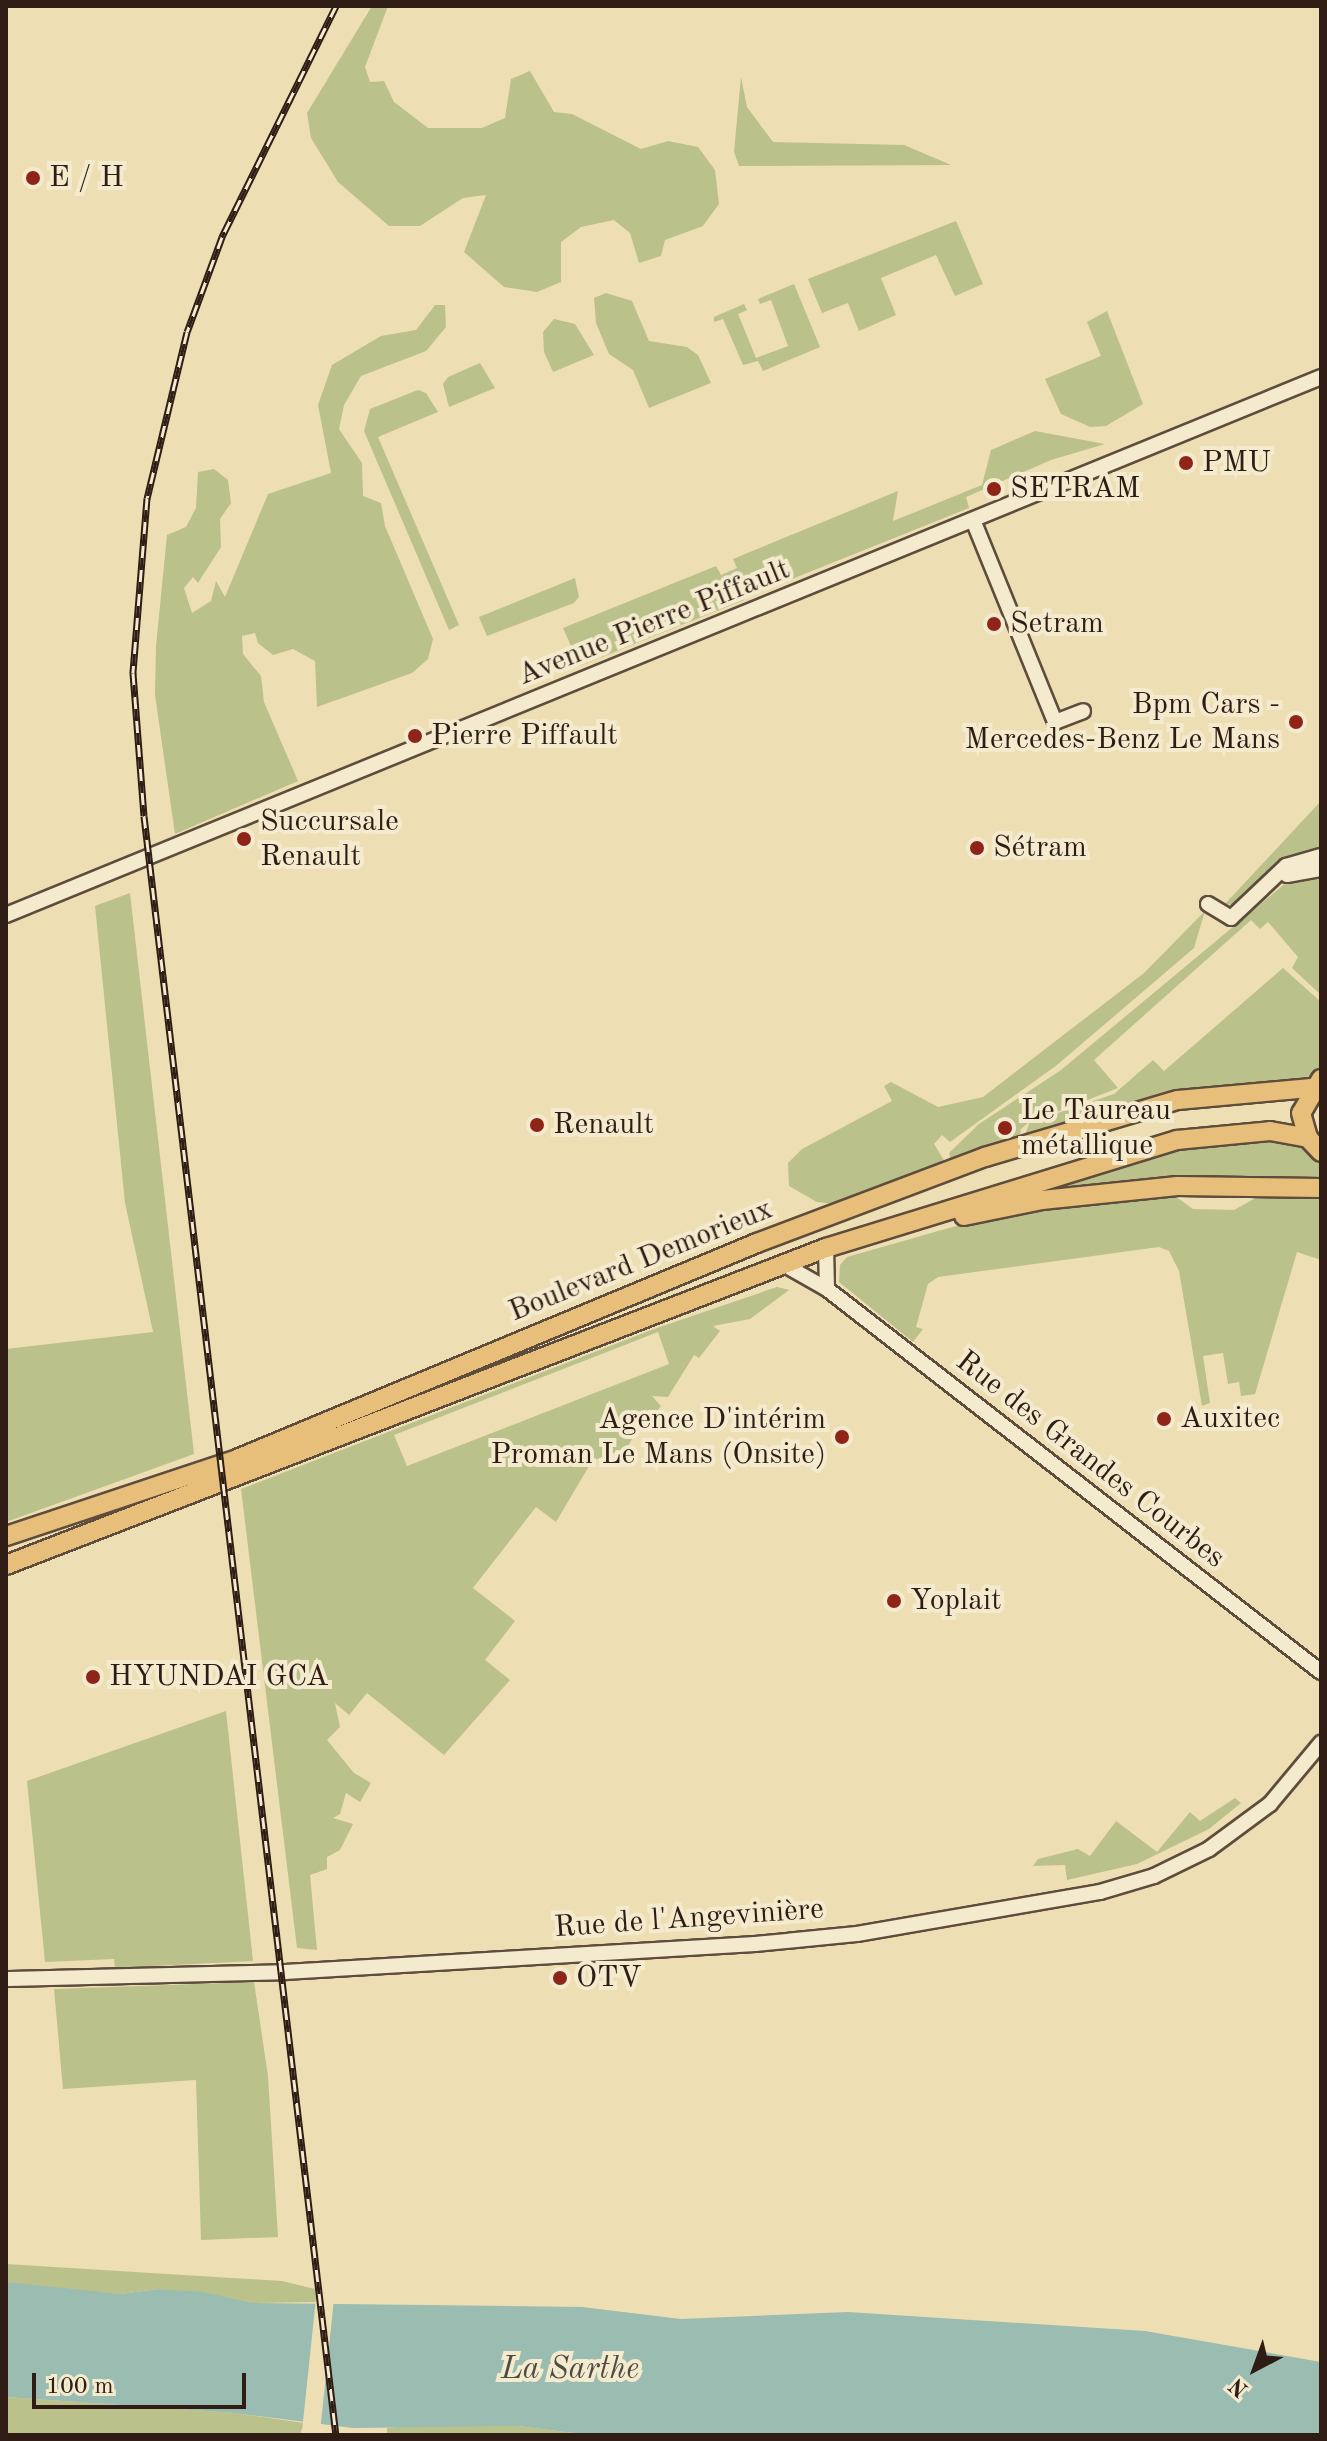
<!DOCTYPE html>
<meta charset="utf-8">
<style>
body{margin:0}
#map{position:relative;width:1327px;height:2441px;overflow:hidden;background:#eedeb3;font-family:"Old Standard TT",serif}
div>[style]{position:absolute}
.green>*{inset:0;background:#bbc18b}
.water>*{inset:0;background:#9abcb1}
.pier>*{inset:0;background:#eedeb3;transform-origin:0 0}
.roads{filter:drop-shadow(2px 0 #5e4c3c) drop-shadow(-2px 0 #5e4c3c) drop-shadow(0 2px #5e4c3c) drop-shadow(0 -2px #5e4c3c)}
.minor>*{height:14px;margin:-7px;padding:0 7px;transform-origin:7px;border-radius:7px;background:#f4eace}
.major>*{height:18px;margin:-9px;padding:0 9px;transform-origin:9px;border-radius:9px;background:#e7bf7a}
.rail>*{height:7px;margin-top:-3.5px;transform-origin:0;background:repeating-linear-gradient(90deg,#f4eace 0 12px,#2e1c15 0 24px);box-sizing:border-box;border-block:2px solid #2e1c15}
.dots>*{width:22px;height:22px;translate:-50% -50%;box-sizing:border-box;border:4px solid #f4eace;border-radius:50%}
span{translate:-50% -50%;white-space:nowrap;text-align:center;line-height:1.15;-webkit-text-stroke:8px #f4eace;paint-order:stroke}
.poi-label{font-size:30px;color:#2e1c15}
.left{translate:0 -50%;text-align:left}
.right{translate:-100% -50%;text-align:right}
.street-label{font-size:30px;color:#2e1c15}
.water-label{font-size:32px;color:#4e4c44;font-style:italic}
.frame{position:absolute;inset:0;border:8px solid #2e1c15;pointer-events:none}
.north{position:absolute;left:1215px;top:2329px;width:80px;height:80px;-webkit-text-stroke:6px #f4eace;paint-order:stroke;rotate:221deg;font-size:22px;font-weight:700;line-height:32px;text-align:center;color:#2e1c15}
.north::after{content:'';display:block;margin:auto;width:28px;height:36px;background:#2e1c15;clip-path:polygon(50% 0,100% 100%,50% 72%,0 100%)}
.scale{position:absolute;left:32px;top:2373px;width:214px;height:36px;box-sizing:border-box;border:4px solid #2e1c15;border-top:0;padding-left:10px;font-size:24px;line-height:28px;white-space:nowrap;color:#2e1c15;-webkit-text-stroke:6px #f4eace;paint-order:stroke}
</style>
<div id="map">
<div class="green">
<i style="clip-path:polygon(372px 6px,388px 6px,365px 67px,370px 82px,384px 81px,394px 102px,428px 128px,482px 128px,505px 118px,511px 79px,530px 71px,554px 112px,572px 114px,641px 149px,668px 141px,698px 147px,715px 170px,719px 204px,703px 226px,665px 240px,661px 256px,639px 263px,630px 233px,614px 220px,581px 227px,561px 242px,561px 282px,537px 292px,504px 287px,464px 252px,486px 195px,463px 198px,420px 226px,389px 226px,338px 182px,311px 138px,307px 113px)"></i>
<i style="clip-path:polygon(741px 77px,747px 107px,773px 142px,904px 145px,951px 165px,739px 166px,734px 152px)"></i>
<i style="clip-path:polygon(956px 221px,983px 284px,955px 296px,936px 255px,881px 278px,896px 315px,859px 331px,848px 303px,822px 313px,808px 279px)"></i>
<i style="clip-path:polygon(794px 284px,820px 347px,763px 371px,758px 361px,743px 365px,723px 319px,714px 322px,714px 317px,744px 304px,747px 310px,738px 314px,756px 358px,788px 346px,771px 300px,760px 304px,758px 299px)"></i>
<i style="clip-path:polygon(606px 293px,632px 301px,649px 341px,687px 347px,698px 355px,711px 383px,649px 408px,633px 370px,609px 354px,596px 323px,594px 298px)"></i>
<i style="clip-path:polygon(435px 305px,445px 305px,446px 327px,426px 351px,361px 376px,344px 405px,339px 429px,362px 463px,363px 496px,381px 503px,385px 526px,433px 639px,428px 659px,412px 673px,317px 707px,315px 661px,293px 649px,273px 655px,258px 643px,255px 633px,242px 636px,243px 654px,261px 676px,264px 702px,298px 781px,175px 834px,155px 695px,156px 646px,167px 535px,186px 527px,196px 508px,198px 472px,214px 469px,228px 480px,231px 503px,220px 519px,221px 547px,198px 583px,193px 577px,184px 588px,192px 613px,211px 601px,216px 581px,225px 597px,268px 494px,331px 473px,318px 405px,332px 365px,381px 336px,416px 330px)"></i>
<i style="clip-path:polygon(1107px 311px,1143px 404px,1106px 426px,1090px 427px,1061px 414px,1045px 379px,1101px 356px,1087px 322px)"></i>
<i style="clip-path:polygon(554px 319px,575px 324px,594px 355px,553px 372px,544px 352px,543px 332px)"></i>
<i style="clip-path:polygon(480px 363px,495px 388px,449px 407px,443px 384px,448px 377px)"></i>
<i style="clip-path:polygon(418px 390px,426px 393px,438px 412px,378px 437px,459px 625px,449px 630px,364px 431px,370px 409px)"></i>
<i style="clip-path:polygon(1035px 431px,1105px 444px,1051px 460px,966px 497px,969px 508px,777px 585px,770px 583px,747px 593px,744px 600px,580px 666px,563px 628px,716px 566px,721px 575px,737px 568px,733px 559px,898px 491px,893px 521px,982px 485px,991px 450px)"></i>
<i style="clip-path:polygon(575px 578px,579px 597px,574px 603px,487px 636px,479px 617px)"></i>
<i style="clip-path:polygon(1321px 801px,1321px 856px,1263px 878px,1234px 904px,1224px 905px)"></i>
<i style="clip-path:polygon(1321px 875px,1321px 995px,1292px 968px,1298px 957px,1268px 922px,1260px 929px,1251px 920px,1094px 1060px,1118px 1088px,1034px 1121px,1114px 1094px,1153px 1060px,1164px 1071px,1283px 968px,1321px 1002px,1321px 1079px,1178px 1100px,1023px 1140px,1030px 1121px,1021px 1129px,1018px 1143px,952px 1165px,949px 1153px,979px 1124px,1061px 1070px,1293px 877px)"></i>
<i style="clip-path:polygon(130px 893px,194px 1454px,6px 1522px,6px 1349px,153px 1332px,125px 1203px,95px 906px)"></i>
<i style="clip-path:polygon(1205px 911px,1194px 948px,1057px 1065px,950px 1142px,942px 1135px,934px 1144px,950px 1170px,853px 1206px,817px 1202px,789px 1186px,788px 1163px,802px 1149px,892px 1101px,884px 1086px,891px 1082px,938px 1107px,983px 1097px,1144px 973px)"></i>
<i style="clip-path:polygon(1270px 1131px,1321px 1152px,1321px 1188px,1234px 1183px,993px 1208px,1109px 1159px)"></i>
<i style="clip-path:polygon(1172px 1194px,1193px 1209px,1234px 1210px,1261px 1195px,1321px 1197px,1321px 1260px,1297px 1252px,1255px 1394px,1241px 1396px,1239px 1382px,1228px 1384px,1223px 1353px,1203px 1356px,1210px 1403px,1202px 1406px,1179px 1271px,1169px 1251px,1159px 1247px,938px 1277px,928px 1284px,916px 1327px,923px 1329px,913px 1342px,839px 1282px,840px 1265px,847px 1257px,970px 1222px,1012px 1212px)"></i>
<i style="clip-path:polygon(evenodd,777px 1287px,789px 1290px,750px 1319px,713px 1326px,720px 1331px,699px 1358px,694px 1355px,668px 1397px,652px 1396px,661px 1406px,647px 1424px,642px 1421px,627px 1448px,592px 1461px,556px 1522px,536px 1507px,473px 1588px,515px 1621px,485px 1660px,510px 1680px,444px 1755px,367px 1693px,349px 1715px,335px 1703px,340px 1727px,327px 1740px,354px 1773px,371px 1783px,360px 1802px,346px 1793px,340px 1814px,333px 1818px,353px 1824px,340px 1850px,327px 1857px,327px 1869px,310px 1875px,317px 1950px,297px 1948px,241px 1489px,654px 1329px,777px 1287px,658px 1332px,669px 1364px,407px 1466px,394px 1435px,658px 1332px)"></i>
<i style="clip-path:polygon(226px 1711px,253px 1961px,115px 1968px,114px 1959px,45px 1962px,27px 1781px)"></i>
<i style="clip-path:polygon(1235px 1798px,1241px 1803px,1209px 1829px,1137px 1864px,1067px 1880px,1065px 1865px,1033px 1866px,1038px 1859px,1078px 1849px,1090px 1856px,1116px 1821px,1157px 1852px,1190px 1812px,1200px 1821px)"></i>
<i style="clip-path:polygon(254px 1982px,268px 2076px,278px 2237px,201px 2240px,196px 2080px,63px 2089px,54px 1989px)"></i>
<i style="clip-path:polygon(6px 2264px,282px 2281px,315px 2289px,317px 2302px,253px 2303px,159px 2289px,120px 2294px,41px 2288px,6px 2282px)"></i>
<i style="clip-path:polygon(6px 2397px,235px 2413px,304px 2423px,300px 2435px,6px 2435px)"></i>
<i style="clip-path:polygon(438px 2424px,517px 2426px,590px 2435px,387px 2435px,387px 2428px)"></i>
</div>
<div class="water">
<i style="clip-path:polygon(6px 2282px,120px 2294px,159px 2289px,202px 2292px,253px 2303px,582px 2307px,681px 2319px,848px 2312px,1145px 2331px,1321px 2362px,1321px 2435px,590px 2435px,517px 2426px,353px 2428px,235px 2413px,6px 2397px)"></i>
</div>
<div class="pier">
<i style="left:316px;top:2298px;width:18px;height:130px;rotate:6deg"></i>
</div>
<div class="roads">
<div class="minor">
<i style="left:973px;top:520px;width:218px;rotate:67.9deg"></i>
<i style="left:1055px;top:722px;width:30px;rotate:-21deg"></i>
<i style="left:1287px;top:875px;width:35px;rotate:-10deg"></i>
<i style="left:1208px;top:904px;width:27px;rotate:31deg"></i>
<i style="left:1231px;top:918px;width:76px;rotate:-43.4deg"></i>
<i style="left:1286px;top:866px;width:36px;rotate:-16deg"></i>
<i style="left:6px;top:915px;width:1421px;rotate:-22.25deg"></i>
<i style="left:826px;top:1248px;width:41px;rotate:88.6deg"></i>
<i style="left:790px;top:1268px;width:43px;rotate:29.6deg"></i>
<i style="left:827px;top:1289px;width:625px;rotate:37.79deg"></i>
<i style="left:6px;top:1979px;width:279px;rotate:-1.4deg"></i>
<i style="left:285px;top:1972px;width:471px;rotate:-3.4deg"></i>
<i style="left:755px;top:1944px;width:102px;rotate:-5.6deg"></i>
<i style="left:857px;top:1934px;width:247px;rotate:-9.8deg"></i>
<i style="left:1100px;top:1892px;width:56px;rotate:-16.5deg"></i>
<i style="left:1154px;top:1876px;width:61px;rotate:-26.1deg"></i>
<i style="left:1209px;top:1849px;width:76px;rotate:-36.4deg"></i>
<i style="left:1270px;top:1804px;width:80px;rotate:-50.1deg"></i>
</div>
<div class="major">
<i style="left:1321px;top:1079px;width:39px;rotate:120deg"></i>
<i style="left:1301px;top:1113px;width:26px;rotate:74deg"></i>
<i style="left:1308px;top:1138px;width:19px;rotate:47deg"></i>
<i style="left:964px;top:1216px;width:80px;rotate:-11.6deg"></i>
<i style="left:1042px;top:1200px;width:136px;rotate:-5.9deg"></i>
<i style="left:1177px;top:1186px;width:144px;rotate:0.8deg"></i>
<i style="left:6px;top:1536px;width:243px;rotate:-18.4deg"></i>
<i style="left:237px;top:1459px;width:563px;rotate:-22.56deg"></i>
<i style="left:757px;top:1243px;width:244px;rotate:-20.7deg"></i>
<i style="left:985px;top:1157px;width:201px;rotate:-16.5deg"></i>
<i style="left:1178px;top:1100px;width:134px;rotate:-5.2deg"></i>
<i style="left:6px;top:1565px;width:879px;rotate:-21.14deg"></i>
<i style="left:826px;top:1248px;width:367px;rotate:-17.1deg"></i>
<i style="left:1177px;top:1140px;width:93px;rotate:-5.5deg"></i>
<i style="left:1270px;top:1131px;width:39px;rotate:10deg"></i>
</div>
</div>
<div class="rail">
<i style="left:336px;top:6px;width:258px;rotate:116.3deg"></i>
<i style="left:222px;top:237px;width:101px;rotate:110.2deg"></i>
<i style="left:187px;top:332px;width:171px;rotate:103.5deg"></i>
<i style="left:147px;top:498px;width:176px;rotate:94.6deg"></i>
<i style="left:133px;top:673px;width:143px;rotate:85.6deg"></i>
<i style="left:144px;top:816px;width:1630px;rotate:83.24deg"></i>
</div>
<div class="dots">
<i style="left:33px;top:178px;background:#8f2418"></i>
<i style="left:1186px;top:463px;background:#8f2418"></i>
<i style="left:994px;top:489px;background:#8f2418"></i>
<i style="left:994px;top:624px;background:#8f2418"></i>
<i style="left:1296px;top:722px;background:#8f2418"></i>
<i style="left:415px;top:736px;background:#8f2418"></i>
<i style="left:244px;top:839px;background:#8f2418"></i>
<i style="left:977px;top:848px;background:#8f2418"></i>
<i style="left:537px;top:1125px;background:#8f2418"></i>
<i style="left:1005px;top:1128px;background:#8f2418"></i>
<i style="left:1164px;top:1419px;background:#8f2418"></i>
<i style="left:842px;top:1437px;background:#8f2418"></i>
<i style="left:894px;top:1601px;background:#8f2418"></i>
<i style="left:93px;top:1677px;background:#8f2418"></i>
<i style="left:560px;top:1978px;background:#8f2418"></i>
</div>
<div class="poi-label">
<span class="left" style="left:49px;top:178px">E / H</span>
<span class="left" style="left:1202px;top:463px">PMU</span>
<span class="left" style="left:1010px;top:489px">SETRAM</span>
<span class="left" style="left:1010px;top:624px">Setram</span>
<span class="right" style="left:1280px;top:722px">Bpm Cars -<br>Mercedes-Benz Le Mans</span>
<span class="left" style="left:431px;top:736px">Pierre Piffault</span>
<span class="left" style="left:260px;top:839px">Succursale<br>Renault</span>
<span class="left" style="left:993px;top:848px">Sétram</span>
<span class="left" style="left:1021px;top:1128px">Le Taureau<br>métallique</span>
<span class="left" style="left:553px;top:1125px">Renault</span>
<span class="left" style="left:1180px;top:1419px">Auxitec</span>
<span class="right" style="left:826px;top:1437px">Agence D'intérim<br>Proman Le Mans (Onsite)</span>
<span class="left" style="left:910px;top:1601px">Yoplait</span>
<span class="left" style="left:109px;top:1677px">HYUNDAI GCA</span>
<span class="left" style="left:576px;top:1978px">OTV</span>
</div>
<div class="street-label">
<span style="left:654px;top:623px;rotate:-22deg">Avenue Pierre Piffault</span>
<span style="left:641px;top:1261px;rotate:-22deg">Boulevard Demorieux</span>
<span style="left:1090px;top:1460px;rotate:38deg">Rue des Grandes Courbes</span>
<span style="left:689px;top:1919px;rotate:-4deg">Rue de l'Angevinière</span>
</div>
<div class="water-label">
<span style="left:570px;top:2370px">La Sarthe</span>
</div>
<div class="frame"></div>
<div class="north">N</div>
<div class="scale">100 m</div>
</div>
